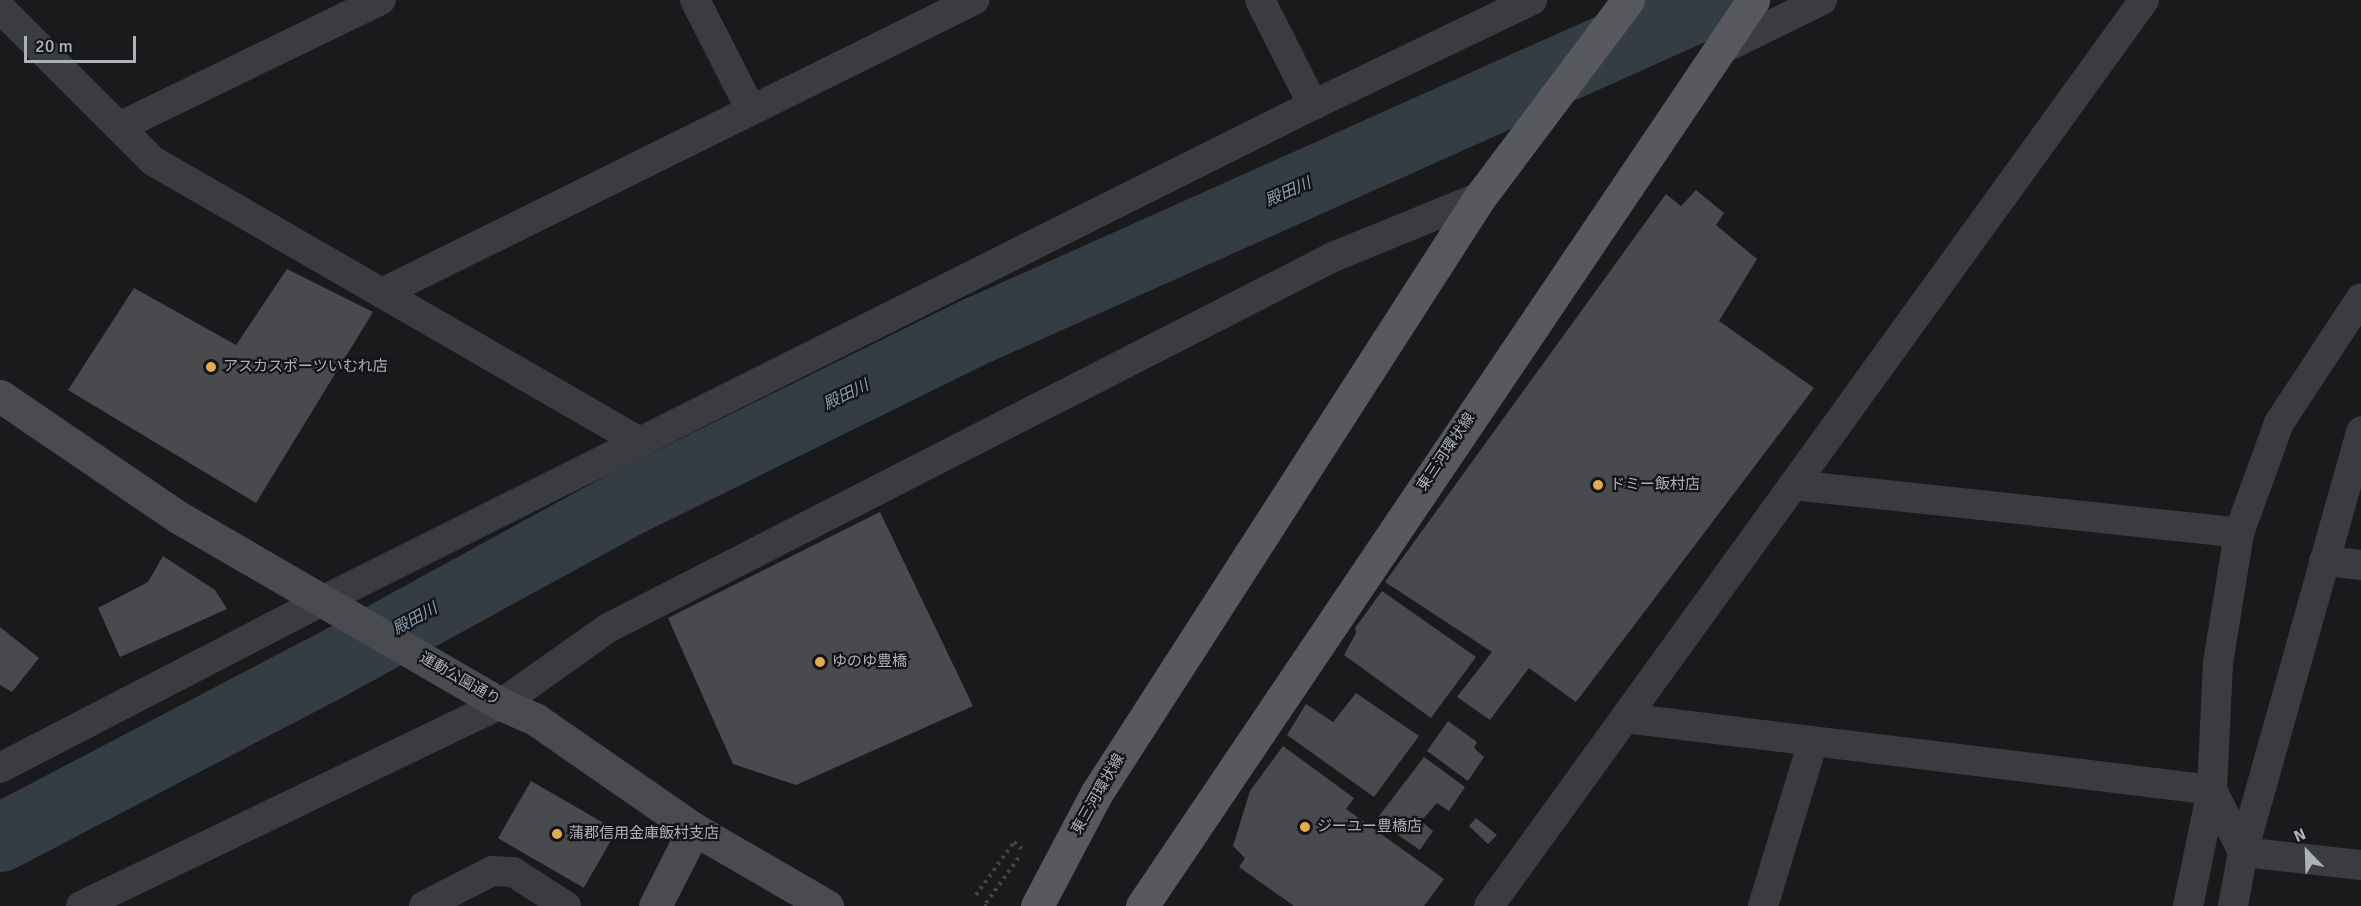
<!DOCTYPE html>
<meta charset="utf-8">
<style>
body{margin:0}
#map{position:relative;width:2361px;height:906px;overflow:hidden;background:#1a1a1c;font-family:Signika,"Noto Sans JP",sans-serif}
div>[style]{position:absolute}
.river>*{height:68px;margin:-34px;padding:0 34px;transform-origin:34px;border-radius:34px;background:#343d43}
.building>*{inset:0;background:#494a4e;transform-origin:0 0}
.path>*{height:4px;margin-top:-2px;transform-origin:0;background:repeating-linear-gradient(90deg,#414347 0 3px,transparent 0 7.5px)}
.street>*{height:30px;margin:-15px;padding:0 15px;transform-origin:15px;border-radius:15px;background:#3b3c40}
.secondary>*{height:33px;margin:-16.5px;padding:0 16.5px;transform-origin:16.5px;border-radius:16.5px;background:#494b50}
.primary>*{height:33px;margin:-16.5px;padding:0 16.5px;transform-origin:16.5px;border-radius:16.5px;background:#57595f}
.dots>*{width:16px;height:16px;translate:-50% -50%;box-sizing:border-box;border:3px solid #151517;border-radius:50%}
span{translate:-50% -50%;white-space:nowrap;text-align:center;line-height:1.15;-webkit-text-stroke:4.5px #151517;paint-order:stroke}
.poi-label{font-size:15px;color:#adb1ba}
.left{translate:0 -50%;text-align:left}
.street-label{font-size:15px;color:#adb1ba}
.water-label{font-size:16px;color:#889fb1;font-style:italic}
.north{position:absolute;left:2277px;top:822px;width:60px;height:60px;-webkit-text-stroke:4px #151517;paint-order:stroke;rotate:337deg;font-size:16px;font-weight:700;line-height:24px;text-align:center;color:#adb1ba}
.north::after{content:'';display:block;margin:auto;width:21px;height:27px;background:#adb1ba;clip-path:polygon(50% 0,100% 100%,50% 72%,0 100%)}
.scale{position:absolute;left:24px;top:36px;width:112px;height:27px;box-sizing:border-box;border:3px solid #adb1ba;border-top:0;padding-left:8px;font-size:18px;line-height:21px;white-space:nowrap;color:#adb1ba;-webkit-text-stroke:4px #151517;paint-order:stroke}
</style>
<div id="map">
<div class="river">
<i style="left:0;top:838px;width:361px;rotate:-27.6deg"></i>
<i style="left:320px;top:671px;width:352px;rotate:-28.7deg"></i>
<i style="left:629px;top:502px;width:390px;rotate:-26.2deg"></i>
<i style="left:979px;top:330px;width:808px;rotate:-24.12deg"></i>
</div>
<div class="building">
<i style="clip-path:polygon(1696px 190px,1724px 213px,1716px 225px,1757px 259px,1719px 321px,1814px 388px,1576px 702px,1529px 668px,1490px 720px,1457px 697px,1492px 652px,1385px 582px,1666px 194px,1681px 206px)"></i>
<i style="clip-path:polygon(287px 269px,373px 312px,256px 503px,68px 390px,134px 288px,236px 345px)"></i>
<i style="clip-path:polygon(880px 512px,973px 706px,796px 785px,733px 764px,668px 618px)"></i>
<i style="clip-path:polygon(163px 556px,215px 590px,227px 609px,120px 657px,98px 608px,148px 582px)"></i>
<i style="clip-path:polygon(1382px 591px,1476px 657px,1431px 718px,1344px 655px,1356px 633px,1355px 628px)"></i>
<i style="clip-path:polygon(0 627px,39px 658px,12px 692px,0 685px)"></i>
<i style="clip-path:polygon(1356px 693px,1419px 736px,1374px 797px,1287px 735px,1306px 704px,1333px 722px)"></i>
<i style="clip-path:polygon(1448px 721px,1477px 742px,1474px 748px,1484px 757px,1468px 781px,1427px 751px)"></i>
<i style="clip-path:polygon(1283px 746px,1354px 798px,1346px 809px,1444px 879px,1424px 906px,1294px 906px,1239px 867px,1245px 858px,1233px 846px,1250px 791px)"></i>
<i style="clip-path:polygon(1424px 757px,1465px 787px,1449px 811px,1437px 803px,1421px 821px,1433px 831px,1420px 850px,1376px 820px)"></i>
<i style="left:531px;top:781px;width:99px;height:66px;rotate:30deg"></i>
<i style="clip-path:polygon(1476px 818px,1497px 835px,1488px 844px,1469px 826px)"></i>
</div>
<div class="path">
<i style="left:976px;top:895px;width:65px;rotate:-54.4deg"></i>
<i style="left:1014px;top:842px;width:13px;rotate:42deg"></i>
<i style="left:986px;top:903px;width:57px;rotate:-54.3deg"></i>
<i style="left:984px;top:906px;width:7px"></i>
</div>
<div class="street">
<i style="left:695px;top:0;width:123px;rotate:63deg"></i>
<i style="left:1260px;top:0;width:118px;rotate:63.2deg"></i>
<i style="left:0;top:8px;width:216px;rotate:45deg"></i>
<i style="left:153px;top:161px;width:562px;rotate:29.99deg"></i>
<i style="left:1718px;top:51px;width:116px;rotate:-26.1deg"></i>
<i style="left:119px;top:127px;width:291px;rotate:-25.9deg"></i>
<i style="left:382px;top:293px;width:661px;rotate:-26.33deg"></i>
<i style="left:1793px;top:485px;width:449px;rotate:6.1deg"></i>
<i style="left:2324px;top:561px;width:37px;rotate:6deg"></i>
<i style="left:1625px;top:718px;width:591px;rotate:6.99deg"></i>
<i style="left:2212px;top:790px;width:69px;rotate:63.4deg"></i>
<i style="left:2243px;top:852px;width:119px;rotate:6.3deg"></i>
<i style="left:0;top:768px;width:365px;rotate:-27.4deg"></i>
<i style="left:324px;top:600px;width:1106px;rotate:-26.59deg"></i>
<i style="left:1313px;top:105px;width:243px;rotate:-25.6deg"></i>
<i style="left:81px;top:906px;width:466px;rotate:-25.7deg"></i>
<i style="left:501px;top:704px;width:131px;rotate:-35.4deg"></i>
<i style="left:608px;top:628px;width:814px;rotate:-27.1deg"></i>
<i style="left:1333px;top:257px;width:159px;rotate:-22.2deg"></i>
<i style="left:424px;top:906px;width:76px;rotate:-27.2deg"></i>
<i style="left:492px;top:871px;width:21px;rotate:3deg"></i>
<i style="left:513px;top:872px;width:63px;rotate:32.7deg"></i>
<i style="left:1489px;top:906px;width:1118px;rotate:-54.13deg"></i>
<i style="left:1763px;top:906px;width:172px;rotate:-73.1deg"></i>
<i style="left:2188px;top:906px;width:118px;rotate:-78.3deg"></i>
<i style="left:2212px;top:790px;width:127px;rotate:-87.3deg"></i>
<i style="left:2218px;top:663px;width:132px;rotate:-80.8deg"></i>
<i style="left:2239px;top:533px;width:117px;rotate:-70deg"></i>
<i style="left:2279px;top:423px;width:149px;rotate:-56.7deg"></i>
<i style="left:2233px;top:906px;width:55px;rotate:-79.5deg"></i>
<i style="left:2243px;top:852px;width:437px;rotate:-74.3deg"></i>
</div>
<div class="secondary">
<i style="left:0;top:396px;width:215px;rotate:34.2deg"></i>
<i style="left:178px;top:517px;width:373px;rotate:30.1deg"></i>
<i style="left:501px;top:704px;width:37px;rotate:24deg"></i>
<i style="left:535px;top:719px;width:193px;rotate:34.7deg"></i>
<i style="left:694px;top:829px;width:154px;rotate:30.1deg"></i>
<i style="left:655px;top:906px;width:86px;rotate:-63.1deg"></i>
</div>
<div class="primary">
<i style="left:1037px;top:906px;width:127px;rotate:-62.2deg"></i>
<i style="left:1096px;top:794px;width:710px;rotate:-57.25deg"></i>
<i style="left:1480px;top:197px;width:246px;rotate:-53.1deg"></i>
<i style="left:1142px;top:906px;width:1093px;rotate:-56deg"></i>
</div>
<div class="dots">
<i style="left:211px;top:367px;background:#e0ac4d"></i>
<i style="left:1598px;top:485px;background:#e0ac4d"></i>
<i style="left:820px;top:662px;background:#e0ac4d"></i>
<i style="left:1305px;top:827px;background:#e0ac4d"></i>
<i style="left:557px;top:834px;background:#e0ac4d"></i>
</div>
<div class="poi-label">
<span class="left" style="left:223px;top:367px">アスカスポーツいむれ店</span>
<span class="left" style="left:1610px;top:485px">ドミー飯村店</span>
<span class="left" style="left:832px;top:662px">ゆのゆ豊橋</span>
<span class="left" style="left:1317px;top:827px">ジーユー豊橋店</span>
<span class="left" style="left:569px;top:834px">蒲郡信用金庫飯村支店</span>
</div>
<div class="street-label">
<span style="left:1446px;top:452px;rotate:-56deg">東三河環状線</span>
<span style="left:460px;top:679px;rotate:30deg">運動公園通り</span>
<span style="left:1098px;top:794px;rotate:-60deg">東三河環状線</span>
</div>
<div class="water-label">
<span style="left:1288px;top:192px;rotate:-24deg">殿田川</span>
<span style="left:846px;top:395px;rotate:-26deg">殿田川</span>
<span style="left:415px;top:619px;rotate:-29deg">殿田川</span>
</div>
<div class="north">N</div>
<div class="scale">20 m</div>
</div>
